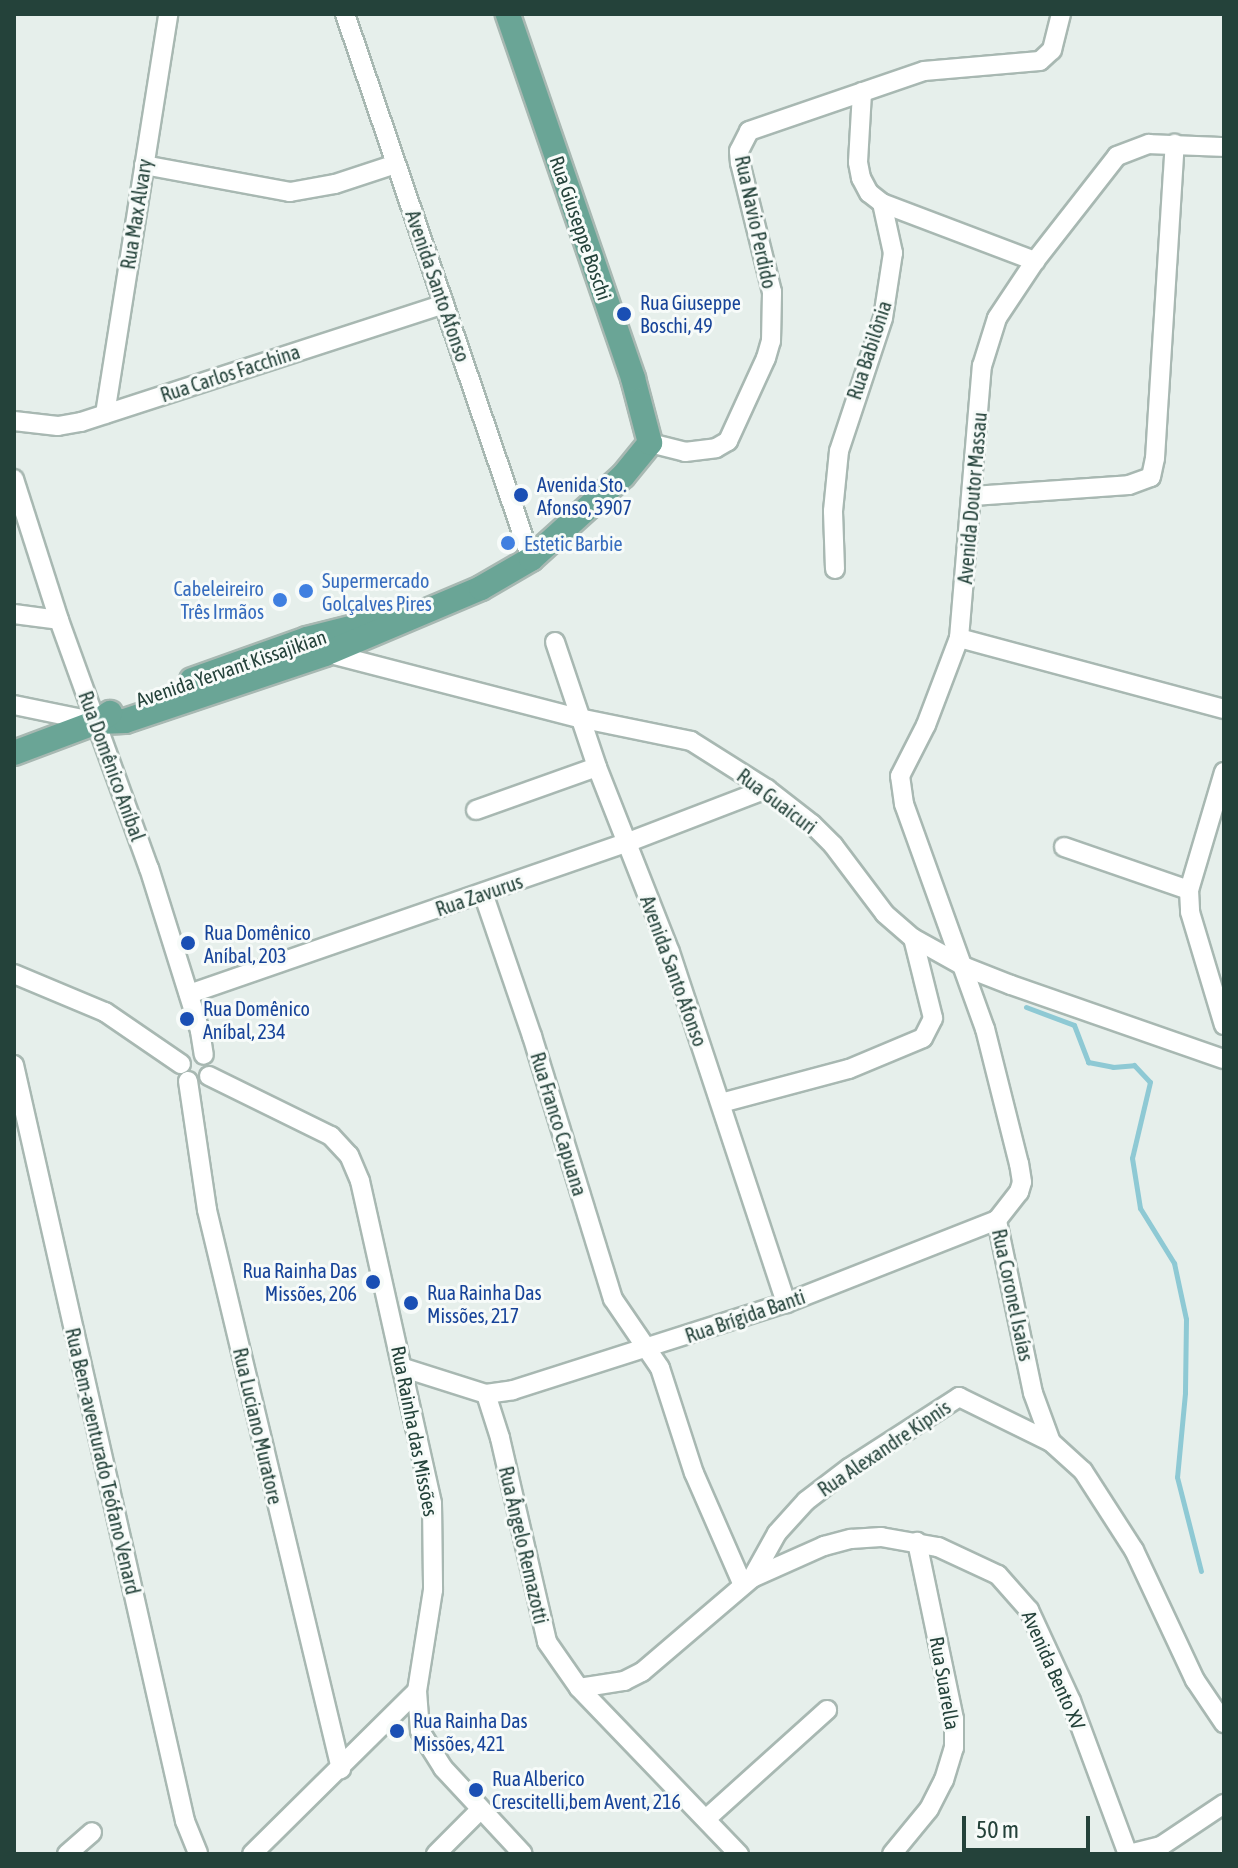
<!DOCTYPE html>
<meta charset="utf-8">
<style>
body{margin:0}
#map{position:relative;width:1238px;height:1868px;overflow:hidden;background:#e6efeb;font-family:"Asap Condensed",sans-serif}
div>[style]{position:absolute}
.stream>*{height:5px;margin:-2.5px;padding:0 2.5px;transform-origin:2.5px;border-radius:2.5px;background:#8ec9d4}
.roads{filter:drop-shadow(2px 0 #a8b8b2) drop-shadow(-2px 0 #a8b8b2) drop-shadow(0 2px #a8b8b2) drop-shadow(0 -2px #a8b8b2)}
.minor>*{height:18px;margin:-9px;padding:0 9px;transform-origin:9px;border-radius:9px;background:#fff}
.major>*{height:24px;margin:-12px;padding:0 12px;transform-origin:12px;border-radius:12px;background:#6aa596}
.dots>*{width:22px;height:22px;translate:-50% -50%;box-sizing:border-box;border:4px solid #f7fbf9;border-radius:50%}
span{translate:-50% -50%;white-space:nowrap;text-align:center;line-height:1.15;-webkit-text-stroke:6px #f7fbf9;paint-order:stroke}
.street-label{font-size:20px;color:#24423a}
.transit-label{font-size:20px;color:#164399}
.left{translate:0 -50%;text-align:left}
.right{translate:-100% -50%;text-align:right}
.shop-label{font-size:20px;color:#366cbe}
.frame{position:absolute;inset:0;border:16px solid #24423a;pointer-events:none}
.scale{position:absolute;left:962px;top:1816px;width:128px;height:36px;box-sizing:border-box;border:4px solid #24423a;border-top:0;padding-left:10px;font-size:24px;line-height:28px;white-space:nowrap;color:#24423a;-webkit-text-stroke:6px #f7fbf9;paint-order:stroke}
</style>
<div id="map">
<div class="stream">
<i style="left:1026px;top:1007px;width:51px;rotate:20.6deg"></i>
<i style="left:1074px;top:1025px;width:40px;rotate:69deg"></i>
<i style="left:1088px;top:1062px;width:25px;rotate:11deg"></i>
<i style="left:1113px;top:1067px;width:21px;rotate:-5deg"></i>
<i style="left:1134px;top:1065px;width:23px;rotate:47deg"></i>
<i style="left:1150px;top:1082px;width:78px;rotate:103.3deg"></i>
<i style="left:1132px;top:1158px;width:51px;rotate:80.9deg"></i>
<i style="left:1140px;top:1208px;width:65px;rotate:58.3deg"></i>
<i style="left:1174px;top:1263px;width:57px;rotate:77.9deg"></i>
<i style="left:1186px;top:1319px;width:74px;rotate:90.8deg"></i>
<i style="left:1185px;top:1393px;width:84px;rotate:95.4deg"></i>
<i style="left:1177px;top:1477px;width:97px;rotate:75.7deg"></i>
</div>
<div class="roads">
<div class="minor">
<i style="left:345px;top:14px;width:576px;rotate:71.16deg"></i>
<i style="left:144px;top:165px;width:148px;rotate:10.5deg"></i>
<i style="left:290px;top:192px;width:46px;rotate:-10.1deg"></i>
<i style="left:335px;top:184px;width:64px;rotate:-18.2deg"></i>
<i style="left:882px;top:203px;width:164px;rotate:20.8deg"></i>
<i style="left:105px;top:414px;width:405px;rotate:-81deg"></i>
<i style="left:14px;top:421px;width:44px;rotate:6.5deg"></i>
<i style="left:58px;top:426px;width:23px;rotate:-10deg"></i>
<i style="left:81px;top:422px;width:382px;rotate:-18deg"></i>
<i style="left:650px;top:443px;width:36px;rotate:14deg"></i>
<i style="left:685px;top:452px;width:31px;rotate:-7deg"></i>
<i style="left:716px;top:448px;width:14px;rotate:-30deg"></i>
<i style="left:728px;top:441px;width:91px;rotate:-65.4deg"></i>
<i style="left:766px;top:358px;width:18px;rotate:-74deg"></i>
<i style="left:771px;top:341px;width:49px;rotate:-88.8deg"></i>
<i style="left:772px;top:292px;width:133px;rotate:-103.9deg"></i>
<i style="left:740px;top:163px;width:12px;rotate:-95deg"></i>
<i style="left:739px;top:151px;width:22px;rotate:-63deg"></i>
<i style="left:749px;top:131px;width:185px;rotate:-18.9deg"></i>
<i style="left:924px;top:71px;width:116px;rotate:-4.9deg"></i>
<i style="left:1040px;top:61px;width:16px;rotate:-43deg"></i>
<i style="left:1052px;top:50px;width:37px;rotate:-76deg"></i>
<i style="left:14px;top:479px;width:148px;rotate:72.3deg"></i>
<i style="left:59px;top:620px;width:264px;rotate:70.1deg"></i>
<i style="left:149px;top:868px;width:171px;rotate:72.6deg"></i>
<i style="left:200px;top:1031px;width:24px;rotate:81deg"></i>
<i style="left:973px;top:496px;width:156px;rotate:-4deg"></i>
<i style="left:1129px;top:485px;width:23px;rotate:-20deg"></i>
<i style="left:1151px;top:477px;width:19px;rotate:-78deg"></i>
<i style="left:1155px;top:458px;width:315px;rotate:-86.4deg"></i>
<i style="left:835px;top:569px;width:58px;rotate:-92deg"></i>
<i style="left:833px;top:511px;width:60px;rotate:-84.3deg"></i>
<i style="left:839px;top:451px;width:140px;rotate:-71.7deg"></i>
<i style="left:883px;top:318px;width:66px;rotate:-81.3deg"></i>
<i style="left:893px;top:253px;width:51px;rotate:-102.4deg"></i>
<i style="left:882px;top:203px;width:16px;rotate:-142deg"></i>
<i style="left:869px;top:193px;width:17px;rotate:-118deg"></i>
<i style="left:861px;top:178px;width:16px;rotate:-101deg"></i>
<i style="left:858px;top:162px;width:70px;rotate:-86.7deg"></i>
<i style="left:14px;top:614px;width:45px;rotate:7.6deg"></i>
<i style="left:959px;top:638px;width:274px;rotate:15deg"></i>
<i style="left:555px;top:642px;width:132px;rotate:71.4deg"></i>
<i style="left:597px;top:767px;width:199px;rotate:68.5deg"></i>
<i style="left:670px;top:952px;width:370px;rotate:71.7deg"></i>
<i style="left:323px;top:652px;width:264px;rotate:14.5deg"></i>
<i style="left:579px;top:718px;width:114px;rotate:11.6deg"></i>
<i style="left:691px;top:741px;width:90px;rotate:32.3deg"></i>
<i style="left:767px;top:789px;width:57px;rotate:37.9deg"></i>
<i style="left:812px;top:824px;width:30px;rotate:45deg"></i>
<i style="left:833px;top:845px;width:86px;rotate:53deg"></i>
<i style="left:885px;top:914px;width:37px;rotate:41deg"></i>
<i style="left:913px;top:938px;width:60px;rotate:29.1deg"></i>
<i style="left:965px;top:967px;width:49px;rotate:21.4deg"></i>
<i style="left:1011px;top:985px;width:225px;rotate:19.2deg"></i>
<i style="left:14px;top:705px;width:85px;rotate:11.6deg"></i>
<i style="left:1224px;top:772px;width:123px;rotate:106.5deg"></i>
<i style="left:1189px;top:890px;width:22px;rotate:87deg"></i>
<i style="left:1190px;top:912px;width:118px;rotate:73.3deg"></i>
<i style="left:476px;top:810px;width:128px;rotate:-19.6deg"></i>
<i style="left:1064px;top:847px;width:132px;rotate:19deg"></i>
<i style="left:483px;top:893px;width:151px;rotate:71.1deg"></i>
<i style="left:532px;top:1036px;width:275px;rotate:72.9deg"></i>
<i style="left:613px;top:1299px;width:83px;rotate:55.7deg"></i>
<i style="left:660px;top:1368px;width:110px;rotate:72.1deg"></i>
<i style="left:694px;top:1473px;width:122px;rotate:66.4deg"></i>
<i style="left:14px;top:974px;width:99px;rotate:22.7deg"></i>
<i style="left:105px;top:1012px;width:92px;rotate:34.4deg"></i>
<i style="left:189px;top:994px;width:462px;rotate:-19.1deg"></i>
<i style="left:626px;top:843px;width:151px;rotate:-21deg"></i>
<i style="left:14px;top:1065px;width:775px;rotate:77.25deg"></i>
<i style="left:185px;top:1821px;width:35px;rotate:68deg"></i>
<i style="left:209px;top:1076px;width:136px;rotate:26.2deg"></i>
<i style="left:331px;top:1136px;width:26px;rotate:47deg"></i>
<i style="left:349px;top:1155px;width:28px;rotate:67deg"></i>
<i style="left:360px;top:1181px;width:330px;rotate:77.4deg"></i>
<i style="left:432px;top:1503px;width:87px;rotate:89.3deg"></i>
<i style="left:433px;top:1590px;width:102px;rotate:99deg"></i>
<i style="left:417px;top:1691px;width:40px;rotate:85.7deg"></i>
<i style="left:420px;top:1731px;width:44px;rotate:58.1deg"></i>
<i style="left:443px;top:1768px;width:117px;rotate:47.1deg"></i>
<i style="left:188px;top:1081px;width:130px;rotate:81.6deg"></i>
<i style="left:207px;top:1210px;width:575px;rotate:76.52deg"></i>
<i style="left:721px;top:1103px;width:132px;rotate:-14.9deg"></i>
<i style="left:849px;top:1069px;width:80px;rotate:-22.7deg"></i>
<i style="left:923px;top:1038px;width:22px;rotate:-63deg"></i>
<i style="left:933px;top:1018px;width:82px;rotate:-104deg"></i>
<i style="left:404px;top:1368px;width:86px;rotate:17.6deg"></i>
<i style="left:486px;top:1394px;width:46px;rotate:72.3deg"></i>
<i style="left:500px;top:1438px;width:209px;rotate:77deg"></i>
<i style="left:547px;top:1642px;width:56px;rotate:55.2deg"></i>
<i style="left:579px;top:1688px;width:231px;rotate:46.1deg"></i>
<i style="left:486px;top:1394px;width:27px;rotate:-8deg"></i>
<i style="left:513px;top:1390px;width:287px;rotate:-17.7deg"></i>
<i style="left:786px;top:1303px;width:227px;rotate:-21.5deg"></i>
<i style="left:1051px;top:1442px;width:52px;rotate:-110.2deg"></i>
<i style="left:1033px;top:1393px;width:177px;rotate:-101.8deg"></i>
<i style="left:997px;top:1220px;width:36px;rotate:-52deg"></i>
<i style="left:1019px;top:1192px;width:10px;rotate:-73deg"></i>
<i style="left:1022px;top:1182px;width:18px;rotate:-99deg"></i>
<i style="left:1019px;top:1164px;width:139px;rotate:-104.1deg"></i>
<i style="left:985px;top:1029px;width:239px;rotate:-109.8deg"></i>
<i style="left:904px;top:804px;width:28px;rotate:-98deg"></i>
<i style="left:900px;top:776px;width:57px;rotate:-63deg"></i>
<i style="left:926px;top:725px;width:93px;rotate:-69.2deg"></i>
<i style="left:959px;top:638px;width:273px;rotate:-85.2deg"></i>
<i style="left:982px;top:366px;width:50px;rotate:-72.6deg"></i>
<i style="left:997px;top:318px;width:69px;rotate:-56.3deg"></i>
<i style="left:1035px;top:261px;width:133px;rotate:-52deg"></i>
<i style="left:1117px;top:156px;width:34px;rotate:-21deg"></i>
<i style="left:1149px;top:144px;width:75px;rotate:2.3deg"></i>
<i style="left:752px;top:1578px;width:51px;rotate:-60.9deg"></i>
<i style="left:777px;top:1533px;width:43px;rotate:-47.8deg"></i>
<i style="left:806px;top:1501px;width:54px;rotate:-37.5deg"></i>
<i style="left:849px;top:1468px;width:131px;rotate:-32.8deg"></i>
<i style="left:959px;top:1397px;width:102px;rotate:26.1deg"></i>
<i style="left:1051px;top:1442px;width:43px;rotate:42.2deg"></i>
<i style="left:1083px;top:1471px;width:94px;rotate:57.2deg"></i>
<i style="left:1134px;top:1550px;width:144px;rotate:64.9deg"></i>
<i style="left:1195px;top:1680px;width:52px;rotate:56deg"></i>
<i style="left:579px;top:1688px;width:46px;rotate:-8.8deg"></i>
<i style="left:624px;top:1681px;width:20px;rotate:-27deg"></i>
<i style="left:642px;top:1672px;width:145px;rotate:-40.5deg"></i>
<i style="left:752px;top:1578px;width:79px;rotate:-24deg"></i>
<i style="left:824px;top:1546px;width:28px;rotate:-15deg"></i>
<i style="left:851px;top:1539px;width:30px;rotate:-4deg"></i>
<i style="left:881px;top:1537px;width:58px;rotate:10deg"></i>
<i style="left:938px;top:1547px;width:66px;rotate:25deg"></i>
<i style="left:998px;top:1575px;width:47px;rotate:48.5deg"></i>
<i style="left:1029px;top:1610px;width:100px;rotate:65.2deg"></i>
<i style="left:1071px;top:1701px;width:163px;rotate:69.6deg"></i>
<i style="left:706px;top:1819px;width:163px;rotate:-42deg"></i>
<i style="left:67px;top:1854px;width:33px;rotate:-41deg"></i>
<i style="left:252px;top:1854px;width:232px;rotate:-44.7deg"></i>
<i style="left:436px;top:1854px;width:62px;rotate:-45deg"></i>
<i style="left:892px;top:1854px;width:58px;rotate:-50.6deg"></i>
<i style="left:929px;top:1809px;width:33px;rotate:-63deg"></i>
<i style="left:944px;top:1780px;width:34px;rotate:-73deg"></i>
<i style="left:954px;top:1748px;width:29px;rotate:-90deg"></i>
<i style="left:954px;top:1719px;width:181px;rotate:-101.8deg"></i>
<i style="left:1129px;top:1854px;width:33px;rotate:-14deg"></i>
<i style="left:1161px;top:1846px;width:76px;rotate:-33.7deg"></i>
</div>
<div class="major">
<i style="left:192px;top:680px;width:122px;rotate:-19.6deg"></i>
<i style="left:307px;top:639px;width:73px;rotate:-14.2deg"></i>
<i style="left:97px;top:722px;width:28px;rotate:-2deg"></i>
<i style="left:125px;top:721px;width:211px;rotate:-18.5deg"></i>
<i style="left:325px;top:654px;width:169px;rotate:-22.9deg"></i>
<i style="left:481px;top:588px;width:58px;rotate:-30.1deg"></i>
<i style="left:531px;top:559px;width:124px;rotate:-42.1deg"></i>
<i style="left:623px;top:476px;width:43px;rotate:-50.7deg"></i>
<i style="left:650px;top:443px;width:67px;rotate:-104.7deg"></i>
<i style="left:633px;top:378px;width:385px;rotate:-109deg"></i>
<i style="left:14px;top:753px;width:89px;rotate:-20.5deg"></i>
<i style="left:97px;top:722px;width:16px;rotate:-35deg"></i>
</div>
</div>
<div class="dots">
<i style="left:624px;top:314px;background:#1a4fb4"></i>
<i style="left:521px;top:495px;background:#1a4fb4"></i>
<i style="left:508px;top:543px;background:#3f7fe0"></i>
<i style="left:306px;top:591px;background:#3f7fe0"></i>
<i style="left:280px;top:600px;background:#3f7fe0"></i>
<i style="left:188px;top:943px;background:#1a4fb4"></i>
<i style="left:187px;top:1019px;background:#1a4fb4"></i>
<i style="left:373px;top:1282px;background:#1a4fb4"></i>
<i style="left:411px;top:1303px;background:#1a4fb4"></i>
<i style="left:397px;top:1731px;background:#1a4fb4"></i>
<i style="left:476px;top:1790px;background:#1a4fb4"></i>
</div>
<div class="street-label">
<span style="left:136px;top:214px;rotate:-81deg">Rua Max Alvary</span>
<span style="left:756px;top:222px;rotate:78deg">Rua Navio Perdido</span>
<span style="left:581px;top:228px;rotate:71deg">Rua Giuseppe Boschi</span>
<span style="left:438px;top:286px;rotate:71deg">Avenida Santo Afonso</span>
<span style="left:869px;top:350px;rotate:-72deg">Rua Babilônia</span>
<span style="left:230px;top:373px;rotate:-18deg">Rua Carlos Facchina</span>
<span style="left:972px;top:498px;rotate:-85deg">Avenida Doutor Massau</span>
<span style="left:231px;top:668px;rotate:-19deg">Avenida Yervant Kissajikian</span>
<span style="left:112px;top:766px;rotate:70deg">Rua Domênico Aníbal</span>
<span style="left:777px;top:801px;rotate:37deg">Rua Guaicuri</span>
<span style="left:479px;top:895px;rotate:-19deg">Rua Zavurus</span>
<span style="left:674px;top:971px;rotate:70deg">Avenida Santo Afonso</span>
<span style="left:559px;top:1124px;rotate:73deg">Rua Franco Capuana</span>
<span style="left:1013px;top:1295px;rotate:78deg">Rua Coronel Isaías</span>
<span style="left:745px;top:1316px;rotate:-19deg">Rua Brígida Banti</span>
<span style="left:258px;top:1426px;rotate:77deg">Rua Luciano Muratore</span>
<span style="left:415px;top:1431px;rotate:79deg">Rua Rainha das Missões</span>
<span style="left:884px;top:1448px;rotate:-34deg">Rua Alexandre Kipnis</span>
<span style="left:103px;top:1461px;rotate:77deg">Rua Bem-aventurado Teófano Venard</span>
<span style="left:524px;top:1545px;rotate:77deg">Rua Ângelo Remazotti</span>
<span style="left:1054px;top:1670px;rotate:66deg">Avenida Bento XV</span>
<span style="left:945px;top:1683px;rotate:80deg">Rua Suarella</span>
</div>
<div class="transit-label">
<span class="left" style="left:640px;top:314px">Rua Giuseppe<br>Boschi, 49</span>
<span class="left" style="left:537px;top:496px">Avenida Sto.<br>Afonso, 3907</span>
<span class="left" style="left:204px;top:944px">Rua Domênico<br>Aníbal, 203</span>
<span class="left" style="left:203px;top:1020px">Rua Domênico<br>Aníbal, 234</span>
<span class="right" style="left:357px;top:1282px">Rua Rainha Das<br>Missões, 206</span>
<span class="left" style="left:427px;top:1304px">Rua Rainha Das<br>Missões, 217</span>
<span class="left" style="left:413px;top:1732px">Rua Rainha Das<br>Missões, 421</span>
<span class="left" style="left:492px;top:1790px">Rua Alberico<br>Crescitelli,bem Avent, 216</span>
</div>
<div class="shop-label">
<span class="left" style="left:524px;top:543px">Estetic Barbie</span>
<span class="left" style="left:322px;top:592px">Supermercado<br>Golçalves Pires</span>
<span class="right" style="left:264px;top:600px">Cabeleireiro<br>Três Irmãos</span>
</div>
<div class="frame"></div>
<div class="scale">50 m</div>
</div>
